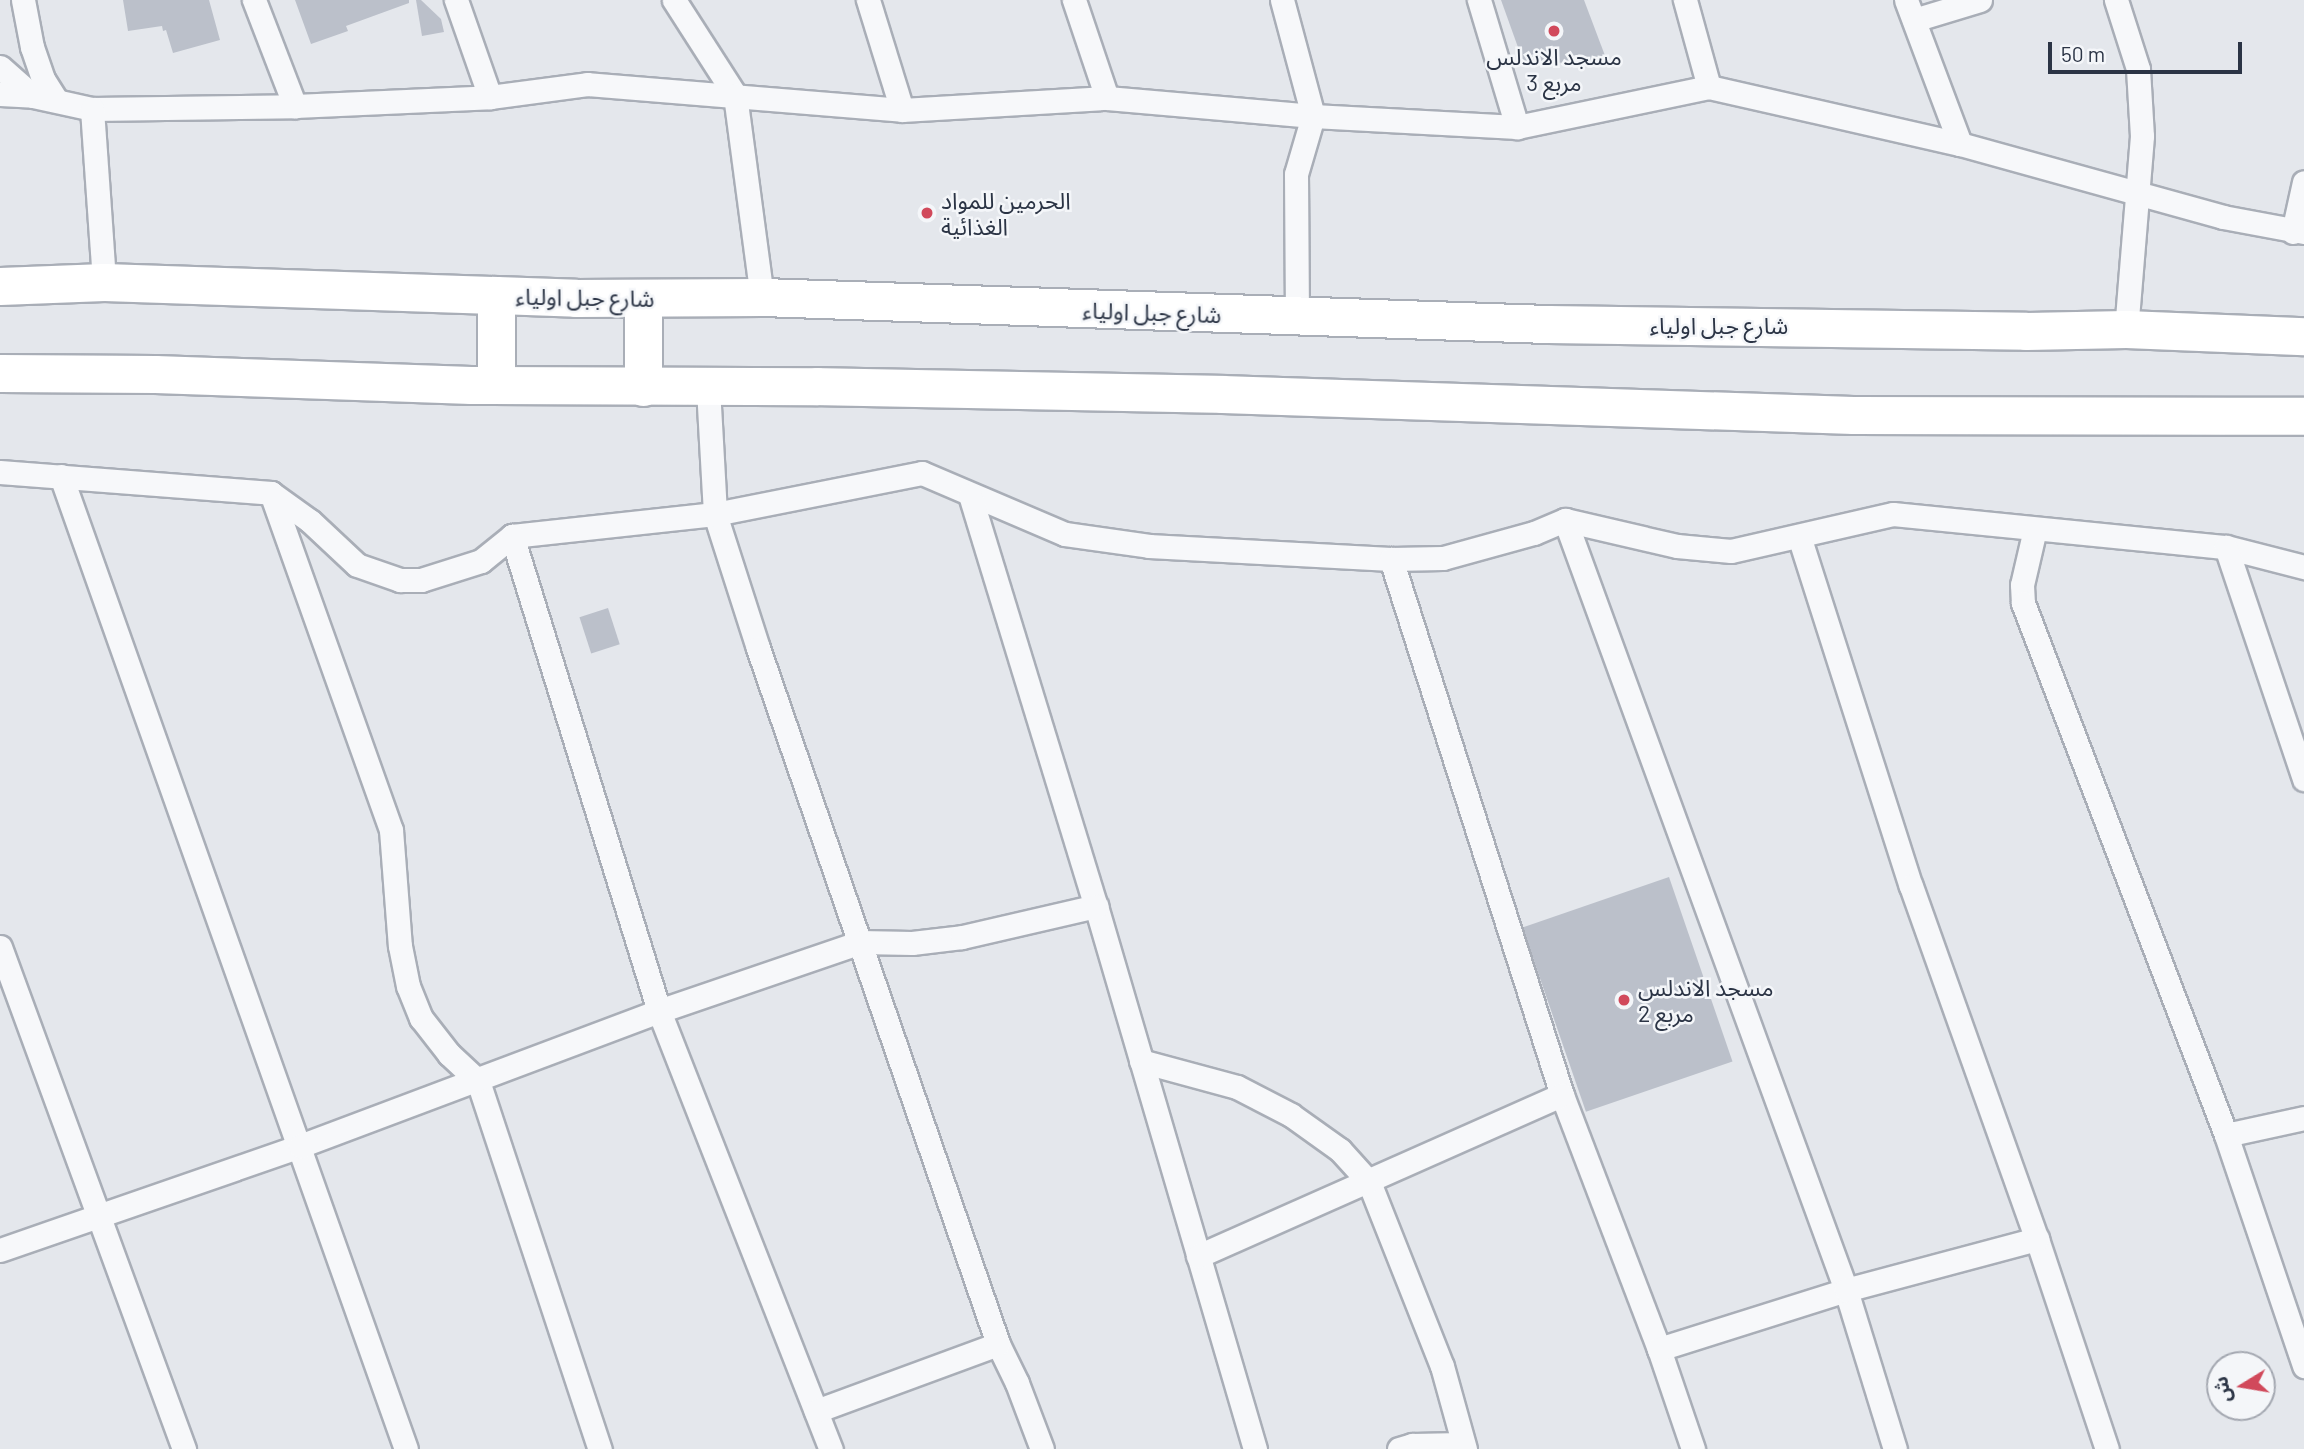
<!DOCTYPE html>
<meta charset="utf-8">
<style>
body{margin:0}
#map{position:relative;width:2304px;height:1449px;overflow:hidden;background:#e4e7ec;font-family:Barlow,"Noto Sans Arabic",sans-serif}
div>[style]{position:absolute}
.building>*{inset:0;background:#bbc0ca;transform-origin:0 0}
.roads{filter:drop-shadow(2px 0 #a9aeb7) drop-shadow(-2px 0 #a9aeb7) drop-shadow(0 2px #a9aeb7) drop-shadow(0 -2px #a9aeb7)}
.minor>*{height:23px;margin:-11.5px;padding:0 11.5px;transform-origin:11.5px;border-radius:11.5px;background:#f7f8fa}
.trunk>*{height:37px;margin:-18.5px;padding:0 18.5px;transform-origin:18.5px;border-radius:18.5px;background:#fff}
.dots>*{width:19px;height:19px;translate:-50% -50%;box-sizing:border-box;border:4px solid #f4f6f9;border-radius:50%}
span{translate:-50% -50%;white-space:nowrap;text-align:center;line-height:1.15;-webkit-text-stroke:5px #f4f6f9;paint-order:stroke}
.poi-label{font-size:23px;color:#2b3445}
.left{translate:0 -50%;text-align:left}
.street-label{font-size:23px;color:#2b3445}
.north{position:absolute;left:2206px;top:1351px;width:70px;height:70px;box-sizing:border-box;background:#f4f6f9;border:2px solid #a4a8b1;border-radius:50%;rotate:259deg;font-size:19px;font-weight:700;line-height:28px;text-align:center;color:#2b3445}
.north::after{content:'';display:block;margin:auto;width:24px;height:32px;background:#d1495b;clip-path:polygon(50% 0,100% 100%,50% 72%,0 100%)}
.scale{position:absolute;left:2048px;top:42px;width:194px;height:32px;box-sizing:border-box;border:4px solid #2b3445;border-top:0;padding-left:9px;font-size:21px;line-height:24px;white-space:nowrap;color:#2b3445;-webkit-text-stroke:5px #f4f6f9;paint-order:stroke}
</style>
<div id="map">
<div class="building">
<i style="clip-path:polygon(123px 0,209px 0,220px 40px,173px 53px,166px 30px,163px 31px,162px 26px,128px 31px)"></i>
<i style="clip-path:polygon(295px 0,409px 0,409px 3px,346px 26px,348px 31px,311px 44px)"></i>
<i style="clip-path:polygon(416px 0,421px 0,441px 19px,444px 32px,422px 36px)"></i>
<i style="clip-path:polygon(1501px 0,1584px 0,1607px 61px,1524px 64px)"></i>
<i style="left:608px;top:608px;width:38px;height:30px;rotate:72deg"></i>
<i style="left:1669px;top:877px;width:195px;height:155px;rotate:71deg"></i>
</div>
<div class="roads">
<div class="minor">
<i style="left:23px;top:0;width:48px;rotate:79.2deg"></i>
<i style="left:32px;top:47px;width:34px;rotate:71deg"></i>
<i style="left:43px;top:79px;width:25px;rotate:58deg"></i>
<i style="left:254px;top:0;width:114px;rotate:68.9deg"></i>
<i style="left:456px;top:0;width:103px;rotate:70.7deg"></i>
<i style="left:674px;top:0;width:113px;rotate:57.3deg"></i>
<i style="left:735px;top:95px;width:204px;rotate:82.4deg"></i>
<i style="left:868px;top:0;width:115px;rotate:72.8deg"></i>
<i style="left:1074px;top:0;width:103px;rotate:71.4deg"></i>
<i style="left:1282px;top:0;width:120px;rotate:75deg"></i>
<i style="left:1313px;top:116px;width:60px;rotate:106.3deg"></i>
<i style="left:1296px;top:174px;width:142px;rotate:89.6deg"></i>
<i style="left:1479px;top:0;width:133px;rotate:73.3deg"></i>
<i style="left:1685px;top:0;width:90px;rotate:74.6deg"></i>
<i style="left:1906px;top:0;width:154px;rotate:69.4deg"></i>
<i style="left:2116px;top:0;width:72px;rotate:72.3deg"></i>
<i style="left:2138px;top:69px;width:67px;rotate:86.6deg"></i>
<i style="left:2142px;top:136px;width:194px;rotate:94.7deg"></i>
<i style="left:1914px;top:20px;width:69px;rotate:-16.9deg"></i>
<i style="left:0;top:67px;width:44px;rotate:41.3deg"></i>
<i style="left:0;top:94px;width:33px;rotate:3deg"></i>
<i style="left:33px;top:96px;width:60px;rotate:12.4deg"></i>
<i style="left:92px;top:109px;width:203px;rotate:-0.8deg"></i>
<i style="left:295px;top:106px;width:195px;rotate:-2.6deg"></i>
<i style="left:490px;top:97px;width:98px;rotate:-7.6deg"></i>
<i style="left:587px;top:84px;width:316px;rotate:4.7deg"></i>
<i style="left:902px;top:110px;width:205px;rotate:-3.4deg"></i>
<i style="left:1107px;top:98px;width:207px;rotate:5deg"></i>
<i style="left:1313px;top:116px;width:204px;rotate:3.1deg"></i>
<i style="left:1517px;top:127px;width:196px;rotate:-11.8deg"></i>
<i style="left:1709px;top:87px;width:257px;rotate:12.8deg"></i>
<i style="left:1960px;top:144px;width:273px;rotate:15.5deg"></i>
<i style="left:2223px;top:217px;width:82px;rotate:10.5deg"></i>
<i style="left:92px;top:109px;width:173px;rotate:86deg"></i>
<i style="left:2293px;top:232px;width:51px;rotate:-77.6deg"></i>
<i style="left:708px;top:388px;width:126px;rotate:86.8deg"></i>
<i style="left:715px;top:514px;width:141px;rotate:72.2deg"></i>
<i style="left:758px;top:648px;width:736px;rotate:70.97deg"></i>
<i style="left:998px;top:1344px;width:43px;rotate:64deg"></i>
<i style="left:1017px;top:1383px;width:71px;rotate:69.3deg"></i>
<i style="left:0;top:472px;width:272px;rotate:4.4deg"></i>
<i style="left:271px;top:493px;width:48px;rotate:35.7deg"></i>
<i style="left:310px;top:521px;width:64px;rotate:43.1deg"></i>
<i style="left:357px;top:565px;width:46px;rotate:19.2deg"></i>
<i style="left:400px;top:580px;width:21px"></i>
<i style="left:421px;top:580px;width:63px;rotate:-17.6deg"></i>
<i style="left:481px;top:561px;width:40px;rotate:-39deg"></i>
<i style="left:512px;top:536px;width:204px;rotate:-6.2deg"></i>
<i style="left:715px;top:514px;width:211px;rotate:-11.2deg"></i>
<i style="left:922px;top:473px;width:155px;rotate:23.1deg"></i>
<i style="left:1065px;top:534px;width:85px;rotate:8.1deg"></i>
<i style="left:1149px;top:546px;width:242px;rotate:3.1deg"></i>
<i style="left:1391px;top:559px;width:52px;rotate:-1.1deg"></i>
<i style="left:1443px;top:558px;width:94px;rotate:-15.4deg"></i>
<i style="left:1534px;top:533px;width:34px;rotate:-23deg"></i>
<i style="left:1565px;top:520px;width:115px;rotate:13.1deg"></i>
<i style="left:1677px;top:546px;width:54px;rotate:5.3deg"></i>
<i style="left:1731px;top:551px;width:166px;rotate:-12.9deg"></i>
<i style="left:1893px;top:514px;width:335px;rotate:5.7deg"></i>
<i style="left:2226px;top:547px;width:81px;rotate:14.4deg"></i>
<i style="left:61px;top:476px;width:1032px;rotate:70.48deg"></i>
<i style="left:271px;top:493px;width:358px;rotate:70.4deg"></i>
<i style="left:391px;top:830px;width:116px;rotate:85.6deg"></i>
<i style="left:400px;top:946px;width:41px;rotate:78.7deg"></i>
<i style="left:408px;top:986px;width:35px;rotate:68deg"></i>
<i style="left:421px;top:1018px;width:46px;rotate:52.1deg"></i>
<i style="left:449px;top:1054px;width:40px;rotate:43deg"></i>
<i style="left:478px;top:1081px;width:388px;rotate:71.7deg"></i>
<i style="left:970px;top:495px;width:430px;rotate:73deg"></i>
<i style="left:1096px;top:906px;width:566px;rotate:73.68deg"></i>
<i style="left:1565px;top:520px;width:820px;rotate:69.95deg"></i>
<i style="left:1846px;top:1290px;width:166px;rotate:72.9deg"></i>
<i style="left:2035px;top:529px;width:57px;rotate:103.1deg"></i>
<i style="left:2022px;top:585px;width:18px;rotate:87deg"></i>
<i style="left:2023px;top:603px;width:569px;rotate:69.11deg"></i>
<i style="left:2226px;top:1135px;width:244px;rotate:71.3deg"></i>
<i style="left:512px;top:536px;width:497px;rotate:72.8deg"></i>
<i style="left:659px;top:1011px;width:471px;rotate:68.6deg"></i>
<i style="left:1799px;top:536px;width:367px;rotate:72.3deg"></i>
<i style="left:1911px;top:886px;width:375px;rotate:70.4deg"></i>
<i style="left:2037px;top:1239px;width:221px;rotate:71.6deg"></i>
<i style="left:2226px;top:547px;width:245px;rotate:71.4deg"></i>
<i style="left:1391px;top:559px;width:563px;rotate:72.31deg"></i>
<i style="left:1562px;top:1095px;width:272px;rotate:69.1deg"></i>
<i style="left:1659px;top:1349px;width:106px;rotate:71.2deg"></i>
<i style="left:0;top:947px;width:535px;rotate:69.87deg"></i>
<i style="left:1141px;top:1061px;width:99px;rotate:15.2deg"></i>
<i style="left:1237px;top:1087px;width:61px;rotate:27.4deg"></i>
<i style="left:1291px;top:1115px;width:60px;rotate:35.5deg"></i>
<i style="left:1340px;top:1150px;width:43px;rotate:47.8deg"></i>
<i style="left:1369px;top:1182px;width:198px;rotate:68.4deg"></i>
<i style="left:1442px;top:1366px;width:86px;rotate:74.5deg"></i>
<i style="left:2226px;top:1135px;width:80px;rotate:-12.3deg"></i>
<i style="left:0;top:1250px;width:318px;rotate:-19.1deg"></i>
<i style="left:300px;top:1146px;width:384px;rotate:-20.6deg"></i>
<i style="left:659px;top:1011px;width:213px;rotate:-18.9deg"></i>
<i style="left:860px;top:942px;width:52px;rotate:1.1deg"></i>
<i style="left:912px;top:943px;width:50px;rotate:-6.8deg"></i>
<i style="left:962px;top:937px;width:138px;rotate:-13deg"></i>
<i style="left:1198px;top:1256px;width:398px;rotate:-23.9deg"></i>
<i style="left:1659px;top:1349px;width:196px;rotate:-17.5deg"></i>
<i style="left:1846px;top:1290px;width:198px;rotate:-15deg"></i>
<i style="left:816px;top:1411px;width:194px;rotate:-20.2deg"></i>
<i style="left:1399px;top:1449px;width:14px;rotate:-17deg"></i>
<i style="left:1412px;top:1445px;width:51px;rotate:-1.1deg"></i>
</div>
<div class="trunk">
<i style="left:0;top:286px;width:104px;rotate:-2.2deg"></i>
<i style="left:104px;top:282px;width:472px;rotate:1.9deg"></i>
<i style="left:576px;top:298px;width:186px;rotate:-0.3deg"></i>
<i style="left:762px;top:297px;width:786px;rotate:1.97deg"></i>
<i style="left:1548px;top:324px;width:478px;rotate:0.8deg"></i>
<i style="left:2026px;top:331px;width:100px;rotate:-1.1deg"></i>
<i style="left:2126px;top:329px;width:178px;rotate:2.3deg"></i>
<i style="left:0;top:373px;width:155px;rotate:0.4deg"></i>
<i style="left:155px;top:374px;width:316px;rotate:2deg"></i>
<i style="left:471px;top:385px;width:346px;rotate:0.2deg"></i>
<i style="left:817px;top:386px;width:405px;rotate:1.1deg"></i>
<i style="left:1222px;top:394px;width:631px;rotate:1.91deg"></i>
<i style="left:1853px;top:415px;width:451px;rotate:0.1deg"></i>
<i style="left:496px;top:384px;width:89px;rotate:-90deg"></i>
<i style="left:643px;top:387px;width:88px;rotate:-90deg"></i>
</div>
</div>
<div class="dots">
<i style="left:1554px;top:31px;background:#d1495b"></i>
<i style="left:927px;top:213px;background:#d1495b"></i>
<i style="left:1624px;top:1000px;background:#d1495b"></i>
</div>
<div class="poi-label">
<span style="left:1554px;top:69px">مسجد الاندلس<br>مربع 3</span>
<span class="left" style="left:941px;top:213px">الحرمين للمواد<br>الغذائية</span>
<span class="left" style="left:1638px;top:1000px">مسجد الاندلس<br>مربع 2</span>
</div>
<div class="street-label">
<span style="left:585px;top:297px;rotate:1deg">شارع جبل اولياء</span>
<span style="left:1152px;top:312px;rotate:2deg">شارع جبل اولياء</span>
<span style="left:1719px;top:325px">شارع جبل اولياء</span>
</div>
<div class="north">ش</div>
<div class="scale">50 m</div>
</div>
